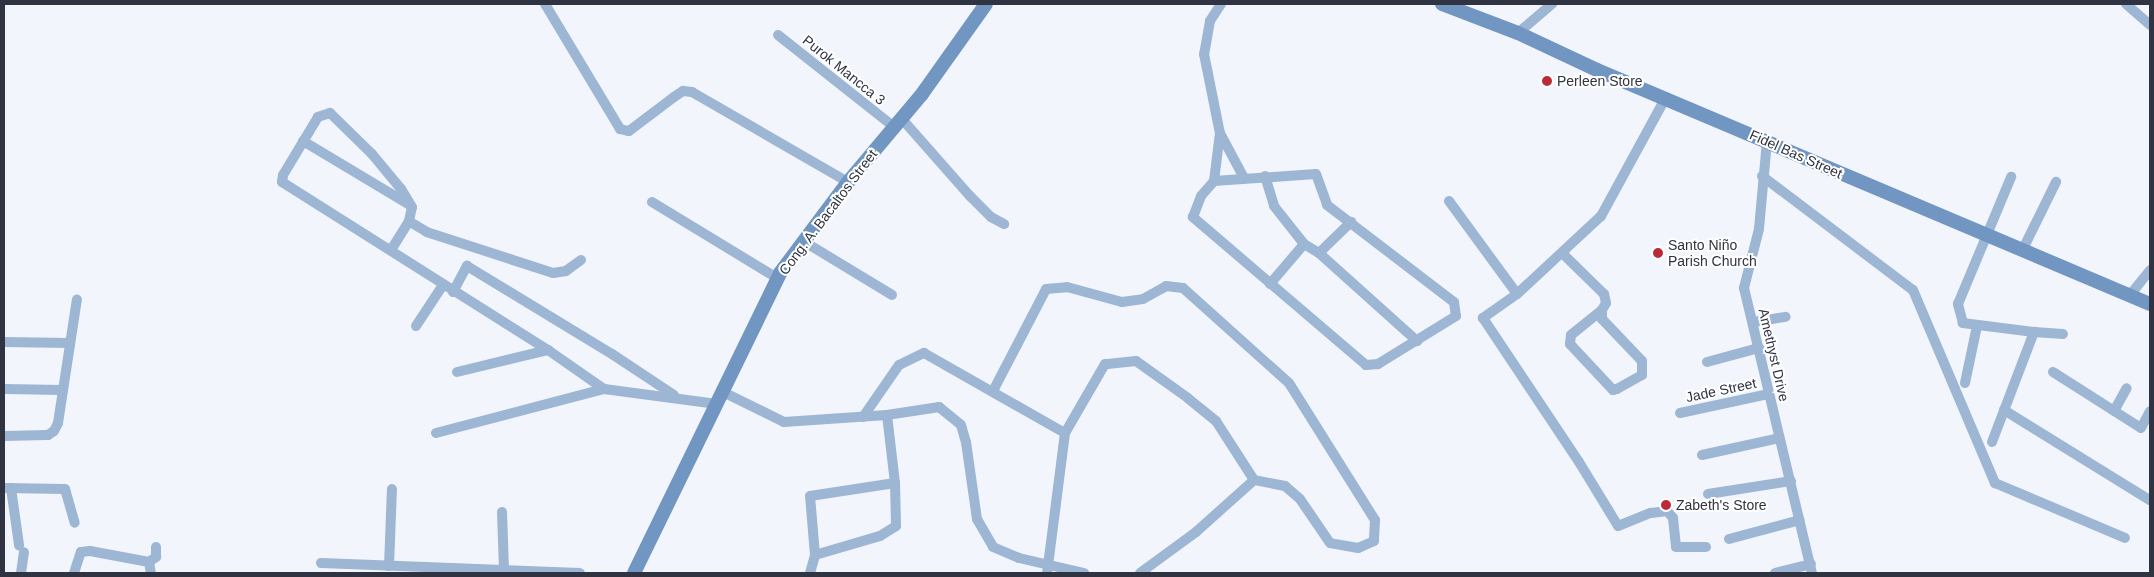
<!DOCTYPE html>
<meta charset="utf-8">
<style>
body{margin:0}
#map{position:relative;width:2154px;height:577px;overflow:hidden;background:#f3f5fd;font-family:Helvetica,sans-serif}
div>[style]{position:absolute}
.street>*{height:10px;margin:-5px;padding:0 5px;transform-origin:5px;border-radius:5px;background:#9db6d4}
.secondary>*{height:14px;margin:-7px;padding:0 7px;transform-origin:7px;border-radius:7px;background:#7196c2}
.dots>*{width:14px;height:14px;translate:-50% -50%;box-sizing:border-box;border:2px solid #fff;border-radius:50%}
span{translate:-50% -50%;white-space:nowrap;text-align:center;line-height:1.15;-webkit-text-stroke:4px #fff;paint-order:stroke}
.street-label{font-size:14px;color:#303341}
.poi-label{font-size:14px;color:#303341}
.left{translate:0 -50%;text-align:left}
.frame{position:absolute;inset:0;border:5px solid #303341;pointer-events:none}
</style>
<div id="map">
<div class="street">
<i style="left:545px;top:4px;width:146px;rotate:59deg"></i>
<i style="left:620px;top:129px;width:9px;rotate:13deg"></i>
<i style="left:629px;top:131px;width:56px;rotate:-37.1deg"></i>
<i style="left:674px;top:97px;width:11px;rotate:-34deg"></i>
<i style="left:683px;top:91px;width:9px;rotate:6deg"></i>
<i style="left:692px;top:92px;width:180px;rotate:30deg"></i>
<i style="left:1221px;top:4px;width:20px;rotate:123deg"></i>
<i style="left:1210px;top:21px;width:34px;rotate:100deg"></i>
<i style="left:1204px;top:54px;width:81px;rotate:78.6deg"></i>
<i style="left:1220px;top:133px;width:51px;rotate:61.9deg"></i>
<i style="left:2126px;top:4px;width:32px;rotate:41deg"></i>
<i style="left:1518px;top:33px;width:45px;rotate:-40.5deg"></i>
<i style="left:778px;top:35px;width:148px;rotate:38.4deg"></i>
<i style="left:1666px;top:97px;width:136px;rotate:118.6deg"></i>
<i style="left:1601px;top:216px;width:115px;rotate:137.1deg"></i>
<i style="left:1517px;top:294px;width:42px;rotate:144.8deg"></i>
<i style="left:1483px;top:318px;width:173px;rotate:56.3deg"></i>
<i style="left:1579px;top:462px;width:75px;rotate:58.6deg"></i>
<i style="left:1618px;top:526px;width:35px;rotate:-22deg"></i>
<i style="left:1651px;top:513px;width:16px;rotate:-7deg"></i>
<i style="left:1667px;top:511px;width:9px;rotate:49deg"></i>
<i style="left:1673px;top:518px;width:29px;rotate:84deg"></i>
<i style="left:1676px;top:547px;width:30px"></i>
<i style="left:902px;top:119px;width:103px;rotate:48.6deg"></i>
<i style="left:970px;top:196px;width:30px;rotate:45deg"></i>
<i style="left:991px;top:217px;width:15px;rotate:28deg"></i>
<i style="left:303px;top:141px;width:125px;rotate:30.9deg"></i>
<i style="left:1767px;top:141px;width:88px;rotate:95.2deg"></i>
<i style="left:1759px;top:229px;width:61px;rotate:104.3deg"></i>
<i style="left:1744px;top:288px;width:293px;rotate:76.6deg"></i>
<i style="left:1265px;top:176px;width:31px;rotate:73deg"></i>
<i style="left:1274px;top:206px;width:48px;rotate:51.7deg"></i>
<i style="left:1304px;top:244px;width:17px;rotate:31deg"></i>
<i style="left:1319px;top:253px;width:132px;rotate:41.9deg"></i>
<i style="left:1762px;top:176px;width:189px;rotate:37.1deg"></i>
<i style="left:1913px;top:290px;width:210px;rotate:67deg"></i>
<i style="left:1995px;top:483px;width:141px;rotate:22.9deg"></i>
<i style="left:1214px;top:181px;width:102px;rotate:-3.9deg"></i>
<i style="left:1316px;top:174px;width:33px;rotate:70deg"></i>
<i style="left:1327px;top:205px;width:160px;rotate:37.4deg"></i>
<i style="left:1454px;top:302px;width:14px;rotate:82deg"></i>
<i style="left:1456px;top:316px;width:92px;rotate:148.4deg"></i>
<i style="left:1378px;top:364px;width:12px;rotate:175deg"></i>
<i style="left:1366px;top:365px;width:228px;rotate:-139.5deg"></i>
<i style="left:1193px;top:217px;width:22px;rotate:-69deg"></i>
<i style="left:1201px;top:196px;width:20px;rotate:-49deg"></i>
<i style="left:1214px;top:181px;width:48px;rotate:-82.9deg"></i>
<i style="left:1449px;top:201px;width:115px;rotate:53.8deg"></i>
<i style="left:652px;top:202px;width:146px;rotate:31.3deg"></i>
<i style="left:803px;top:241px;width:104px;rotate:31.2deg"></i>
<i style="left:2023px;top:249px;width:75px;rotate:-63.8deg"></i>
<i style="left:391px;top:250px;width:34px;rotate:-58deg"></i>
<i style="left:1319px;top:253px;width:45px;rotate:-44.1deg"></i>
<i style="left:1562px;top:253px;width:59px;rotate:44.3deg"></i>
<i style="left:1604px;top:294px;width:9px;rotate:77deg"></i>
<i style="left:1606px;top:303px;width:8px;rotate:120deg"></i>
<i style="left:1602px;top:310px;width:9px;rotate:90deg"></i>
<i style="left:1602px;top:319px;width:58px;rotate:46.4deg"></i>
<i style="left:1642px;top:361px;width:14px;rotate:90deg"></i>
<i style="left:1642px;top:375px;width:29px;rotate:151deg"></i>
<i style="left:1617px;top:389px;width:4px;rotate:166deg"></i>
<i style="left:1613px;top:390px;width:63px;rotate:-133.1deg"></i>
<i style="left:1570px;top:344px;width:9px;rotate:-84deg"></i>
<i style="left:1571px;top:335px;width:40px;rotate:-39deg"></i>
<i style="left:581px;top:260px;width:19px;rotate:144deg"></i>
<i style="left:566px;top:271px;width:13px;rotate:171deg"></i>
<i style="left:553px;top:273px;width:133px;rotate:-162deg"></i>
<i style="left:427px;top:232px;width:21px;rotate:-149deg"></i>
<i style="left:409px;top:221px;width:14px;rotate:-78deg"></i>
<i style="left:412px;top:207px;width:21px;rotate:-121deg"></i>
<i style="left:401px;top:189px;width:45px;rotate:-129.6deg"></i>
<i style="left:372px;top:154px;width:59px;rotate:-135.7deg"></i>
<i style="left:330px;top:113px;width:13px;rotate:162deg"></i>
<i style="left:318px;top:117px;width:68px;rotate:121.1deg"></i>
<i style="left:283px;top:175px;width:7px;rotate:98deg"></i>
<i style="left:282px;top:182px;width:315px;rotate:32.3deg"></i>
<i style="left:548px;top:350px;width:68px;rotate:34.9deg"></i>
<i style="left:604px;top:389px;width:114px;rotate:7.6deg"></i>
<i style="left:1270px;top:284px;width:52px;rotate:-49.6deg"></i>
<i style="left:453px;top:292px;width:30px;rotate:-62deg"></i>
<i style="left:467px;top:266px;width:170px;rotate:31.3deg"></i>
<i style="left:612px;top:354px;width:74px;rotate:33.5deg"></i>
<i style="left:2130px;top:295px;width:32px;rotate:-51deg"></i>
<i style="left:1753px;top:322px;width:33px;rotate:-9deg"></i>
<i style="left:416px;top:326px;width:49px;rotate:-56.6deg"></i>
<i style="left:2034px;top:332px;width:29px;rotate:4deg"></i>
<i style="left:4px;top:342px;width:66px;rotate:0.9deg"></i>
<i style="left:1707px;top:362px;width:54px;rotate:-15.1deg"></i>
<i style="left:457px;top:372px;width:94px;rotate:-13.6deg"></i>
<i style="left:2053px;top:372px;width:104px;rotate:32.5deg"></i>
<i style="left:2141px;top:428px;width:19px;rotate:-62deg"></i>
<i style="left:1965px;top:383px;width:58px;rotate:-78.1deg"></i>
<i style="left:4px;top:389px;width:59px;rotate:1deg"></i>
<i style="left:993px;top:391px;width:115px;rotate:-62.5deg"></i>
<i style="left:1046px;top:289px;width:21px;rotate:-5deg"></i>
<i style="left:1067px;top:287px;width:57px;rotate:15.3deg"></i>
<i style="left:1122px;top:302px;width:21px;rotate:-8deg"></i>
<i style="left:1143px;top:299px;width:26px;rotate:-29deg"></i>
<i style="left:1166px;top:286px;width:17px;rotate:7deg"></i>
<i style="left:1183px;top:288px;width:142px;rotate:41.9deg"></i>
<i style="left:1289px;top:383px;width:162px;rotate:57.9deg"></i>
<i style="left:1375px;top:520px;width:21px;rotate:93deg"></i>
<i style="left:1374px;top:541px;width:17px;rotate:156deg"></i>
<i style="left:1358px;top:548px;width:28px;rotate:-170deg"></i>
<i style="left:1330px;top:543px;width:53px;rotate:-124.3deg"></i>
<i style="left:1300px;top:499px;width:20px;rotate:-139deg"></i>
<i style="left:1285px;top:486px;width:32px;rotate:-169deg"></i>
<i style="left:1254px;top:480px;width:70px;rotate:-122.8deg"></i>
<i style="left:1216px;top:421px;width:36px;rotate:-141deg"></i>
<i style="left:1188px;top:398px;width:64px;rotate:-144.6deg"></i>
<i style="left:1136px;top:361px;width:31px;rotate:174deg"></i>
<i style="left:1105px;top:364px;width:80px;rotate:120.1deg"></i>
<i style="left:1065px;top:433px;width:141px;rotate:97.3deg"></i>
<i style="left:723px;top:392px;width:68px;rotate:26.2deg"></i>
<i style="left:784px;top:422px;width:103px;rotate:-3.9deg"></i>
<i style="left:887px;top:415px;width:53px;rotate:-8.7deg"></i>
<i style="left:939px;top:407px;width:28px;rotate:39deg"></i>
<i style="left:961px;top:425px;width:18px;rotate:74deg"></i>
<i style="left:966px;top:442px;width:78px;rotate:81.9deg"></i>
<i style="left:977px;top:519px;width:32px;rotate:60deg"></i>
<i style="left:993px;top:547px;width:28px;rotate:23deg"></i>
<i style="left:1019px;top:558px;width:67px;rotate:13deg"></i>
<i style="left:2004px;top:410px;width:172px;rotate:31.7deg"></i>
<i style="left:2114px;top:411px;width:26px;rotate:-61deg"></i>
<i style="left:1680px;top:413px;width:91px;rotate:-12.1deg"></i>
<i style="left:863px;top:417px;width:63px;rotate:-55.3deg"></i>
<i style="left:899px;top:365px;width:28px;rotate:-26deg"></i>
<i style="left:924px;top:353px;width:162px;rotate:29.6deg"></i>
<i style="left:436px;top:433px;width:174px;rotate:-14.7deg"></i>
<i style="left:4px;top:436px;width:44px;rotate:-1.3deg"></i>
<i style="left:48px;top:435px;width:7px;rotate:-34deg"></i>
<i style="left:54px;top:431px;width:9px;rotate:-63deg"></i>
<i style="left:58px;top:423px;width:125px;rotate:-81.3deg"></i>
<i style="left:1992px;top:442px;width:118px;rotate:-69.1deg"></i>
<i style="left:2034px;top:332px;width:72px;rotate:-172.8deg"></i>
<i style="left:1963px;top:323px;width:20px;rotate:-105deg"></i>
<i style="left:1958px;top:304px;width:138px;rotate:-67.3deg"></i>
<i style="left:1702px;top:455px;width:79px;rotate:-12.4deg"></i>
<i style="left:4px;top:488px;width:61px;rotate:0.9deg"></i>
<i style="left:65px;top:489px;width:35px;rotate:74deg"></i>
<i style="left:11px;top:488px;width:58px;rotate:82deg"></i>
<i style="left:1708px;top:494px;width:84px;rotate:-8.9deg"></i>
<i style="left:502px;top:512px;width:58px;rotate:88deg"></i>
<i style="left:1729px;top:539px;width:73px;rotate:-15deg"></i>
<i style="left:815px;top:555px;width:68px;rotate:-16.3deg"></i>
<i style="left:880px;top:536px;width:19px;rotate:-32deg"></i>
<i style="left:896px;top:526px;width:43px;rotate:-91.3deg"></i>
<i style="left:895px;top:483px;width:68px;rotate:-96.7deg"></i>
<i style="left:149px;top:562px;width:9px;rotate:-36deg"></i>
<i style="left:156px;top:557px;width:10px;rotate:-90deg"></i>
<i style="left:321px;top:563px;width:259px;rotate:2.2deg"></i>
<i style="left:389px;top:566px;width:77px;rotate:-87.8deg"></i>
<i style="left:21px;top:573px;width:21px;rotate:-82deg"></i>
<i style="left:74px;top:573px;width:22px;rotate:-72deg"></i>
<i style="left:81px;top:552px;width:9px;rotate:-6deg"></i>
<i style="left:90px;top:551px;width:60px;rotate:10.6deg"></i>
<i style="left:149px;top:562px;width:11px;rotate:80deg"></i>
<i style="left:810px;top:573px;width:19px;rotate:-74deg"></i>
<i style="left:815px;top:555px;width:59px;rotate:-94.8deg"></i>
<i style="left:810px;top:496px;width:86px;rotate:-8.7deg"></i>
<i style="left:1140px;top:573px;width:69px;rotate:-36.2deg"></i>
<i style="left:1196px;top:532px;width:78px;rotate:-41.9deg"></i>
<i style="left:1775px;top:573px;width:37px;rotate:-14deg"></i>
</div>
<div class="secondary">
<i style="left:1442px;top:4px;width:81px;rotate:20.9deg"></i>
<i style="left:1518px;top:33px;width:87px;rotate:25.1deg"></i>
<i style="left:1597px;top:70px;width:600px;rotate:22.94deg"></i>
<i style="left:634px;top:573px;width:334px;rotate:-64deg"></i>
<i style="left:780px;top:273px;width:114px;rotate:-53.2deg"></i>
<i style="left:848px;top:182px;width:115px;rotate:-49.9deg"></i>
<i style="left:922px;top:94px;width:110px;rotate:-54.6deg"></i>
</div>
<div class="dots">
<i style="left:1547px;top:81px;background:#bb2b37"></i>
<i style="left:1658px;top:253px;background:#bb2b37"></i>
<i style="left:1666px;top:505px;background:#bb2b37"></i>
</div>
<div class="street-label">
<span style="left:844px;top:70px;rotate:39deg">Purok Mancca 3</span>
<span style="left:1796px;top:154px;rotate:24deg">Fidel Bas Street</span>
<span style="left:828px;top:212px;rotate:-53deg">Cong. A. Bacaltos Street</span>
<span style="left:1774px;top:355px;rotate:77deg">Amethyst Drive</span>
<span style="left:1721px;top:390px;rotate:-12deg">Jade Street</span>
</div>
<div class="poi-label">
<span class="left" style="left:1557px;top:81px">Perleen Store</span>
<span class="left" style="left:1668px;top:253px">Santo Niño<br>Parish Church</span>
<span class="left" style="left:1676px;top:505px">Zabeth's Store</span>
</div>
<div class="frame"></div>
</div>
